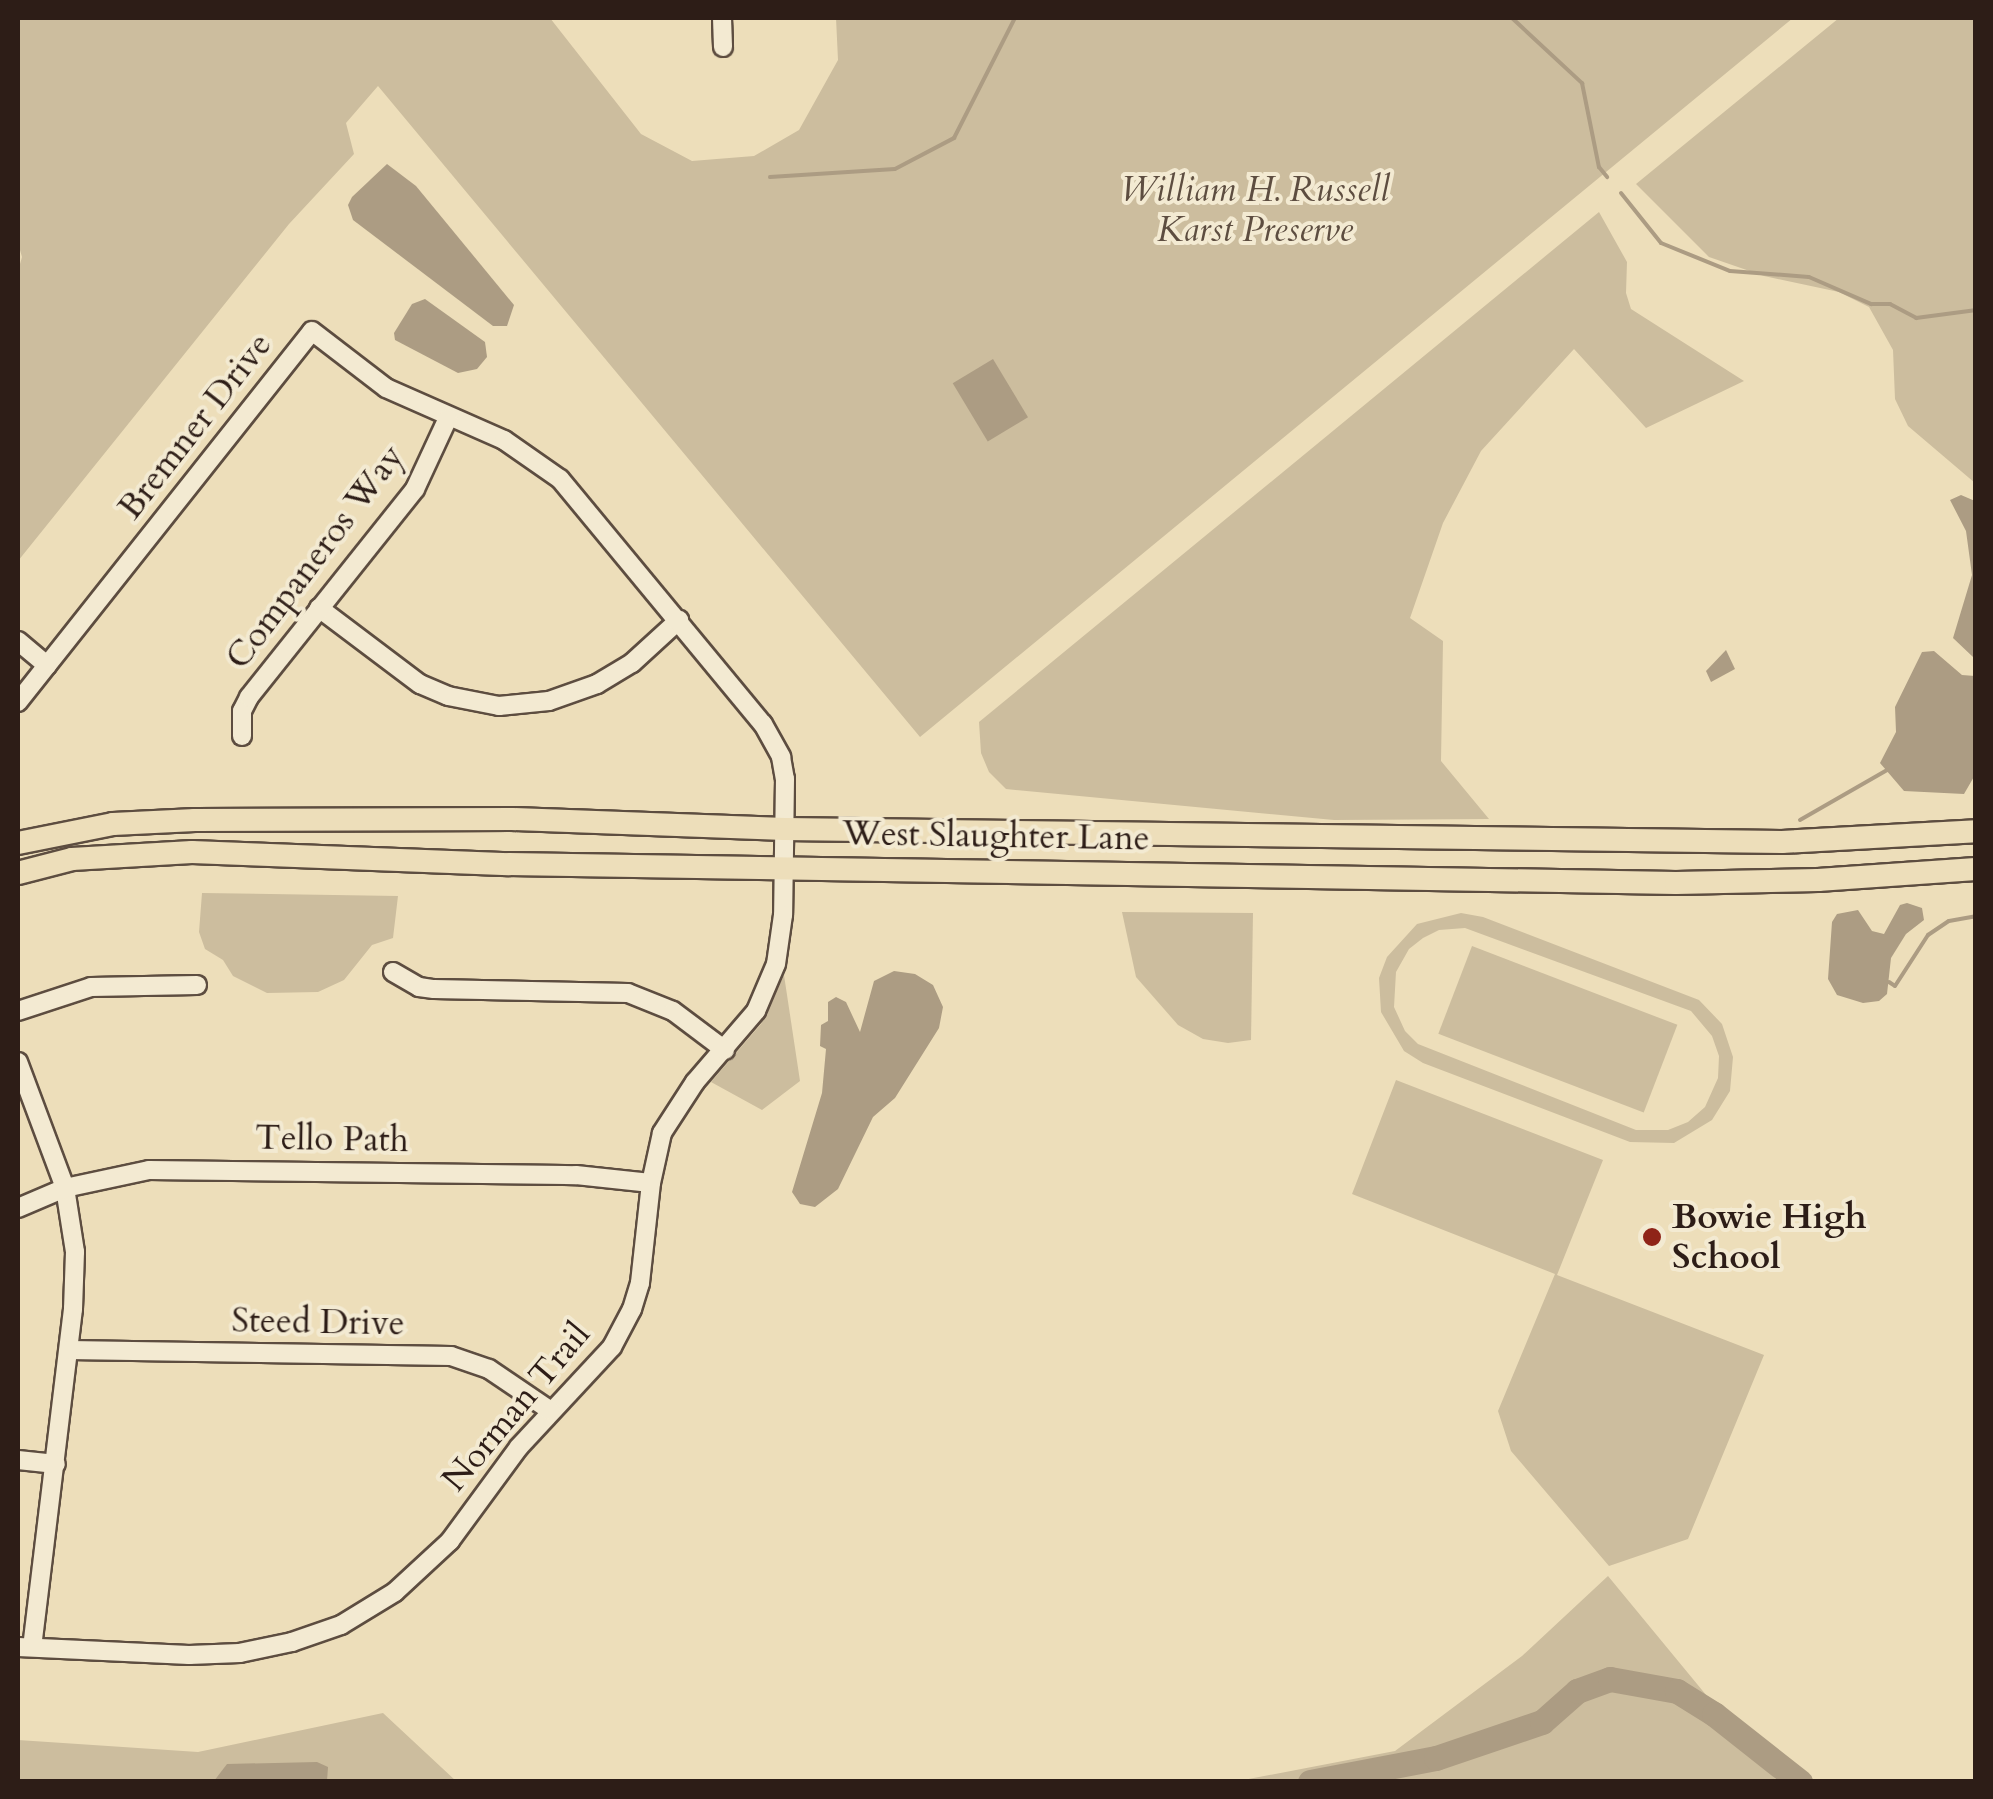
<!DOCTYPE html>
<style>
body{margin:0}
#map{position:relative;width:1993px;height:1799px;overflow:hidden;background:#eddeba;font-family:Cardo,serif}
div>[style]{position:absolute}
.green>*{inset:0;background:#ccbd9e;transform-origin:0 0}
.water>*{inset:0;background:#ac9c83;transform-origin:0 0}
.stream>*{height:4px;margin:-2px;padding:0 2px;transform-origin:2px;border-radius:2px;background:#ac9c83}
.river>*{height:25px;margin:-12.5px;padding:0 12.5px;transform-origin:12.5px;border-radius:12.5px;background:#ac9c83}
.roads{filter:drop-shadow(2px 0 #5d4d40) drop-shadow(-2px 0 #5d4d40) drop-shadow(0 2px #5d4d40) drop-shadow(0 -2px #5d4d40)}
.minor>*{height:18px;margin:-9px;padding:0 9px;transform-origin:9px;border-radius:9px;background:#f3ead2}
.major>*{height:22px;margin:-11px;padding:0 11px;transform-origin:11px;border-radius:11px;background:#eddeba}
.dots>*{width:28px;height:28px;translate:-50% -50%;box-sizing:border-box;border:5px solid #f3ead2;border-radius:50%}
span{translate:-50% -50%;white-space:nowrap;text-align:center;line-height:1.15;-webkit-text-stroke:8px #f3ead2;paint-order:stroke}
.park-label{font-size:35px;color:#5d4d40;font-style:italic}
.street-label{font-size:35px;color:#2d1d17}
.poi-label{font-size:35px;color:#2d1d17;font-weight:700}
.left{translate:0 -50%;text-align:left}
.frame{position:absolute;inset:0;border:20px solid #2d1d17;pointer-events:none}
</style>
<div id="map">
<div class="green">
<i style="clip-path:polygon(18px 18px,550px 18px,641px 134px,692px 161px,754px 156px,799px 130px,838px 60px,836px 18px,1793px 18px,920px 737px,378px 86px,346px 123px,354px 154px,289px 224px,18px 561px,18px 271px,22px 257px,18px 243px)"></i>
<i style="clip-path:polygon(1839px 18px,1975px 18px,1975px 483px,1908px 426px,1895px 399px,1893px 350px,1869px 307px,1839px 292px,1764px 276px,1709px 257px,1636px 184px)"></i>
<i style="clip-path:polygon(1599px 212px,1627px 262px,1626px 293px,1631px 309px,1744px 381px,1646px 428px,1574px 349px,1481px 451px,1443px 523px,1410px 618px,1443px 641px,1441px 761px,1489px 819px,1334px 820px,1006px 789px,989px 772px,981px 753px,979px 722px)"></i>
<i style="clip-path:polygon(202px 893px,398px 896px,393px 938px,372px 945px,344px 980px,318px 992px,267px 993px,233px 976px,223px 960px,205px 949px,199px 932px)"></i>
<i style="clip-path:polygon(1122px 912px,1253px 913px,1251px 1040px,1228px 1043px,1203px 1039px,1178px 1025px,1136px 977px)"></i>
<i style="clip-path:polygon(evenodd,1461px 913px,1483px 917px,1699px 1000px,1722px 1024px,1733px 1057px,1730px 1091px,1712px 1120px,1674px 1143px,1630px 1142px,1423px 1063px,1404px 1051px,1381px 1012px,1379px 978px,1387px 957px,1417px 924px,1461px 913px,1465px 928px,1691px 1011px,1712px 1036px,1719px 1056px,1718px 1078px,1705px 1107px,1688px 1122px,1668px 1130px,1636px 1130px,1418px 1044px,1405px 1031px,1394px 1007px,1396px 972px,1409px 949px,1423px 938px,1439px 930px,1465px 928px)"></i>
<i style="left:1472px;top:946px;width:220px;height:94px;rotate:21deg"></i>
<i style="clip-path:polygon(784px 975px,800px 1081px,762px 1110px,711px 1082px,761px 1024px)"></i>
<i style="clip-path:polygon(1396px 1080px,1603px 1160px,1557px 1275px,1764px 1355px,1688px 1539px,1609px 1566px,1511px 1451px,1498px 1411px,1555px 1274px,1352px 1194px)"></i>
<i style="clip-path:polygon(1608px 1576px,1777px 1781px,1238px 1781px,1395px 1751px,1522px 1656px)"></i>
<i style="clip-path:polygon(383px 1713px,456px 1781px,18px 1781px,18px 1740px,198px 1752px)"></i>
</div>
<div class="water">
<i style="clip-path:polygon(387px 164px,416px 186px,514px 305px,507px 326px,493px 326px,353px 220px,348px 205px,352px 197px)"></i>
<i style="clip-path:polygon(425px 299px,485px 342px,487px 357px,477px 369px,458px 373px,395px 340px,394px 333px,412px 304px)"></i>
<i style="left:993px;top:359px;width:68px;height:47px;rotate:59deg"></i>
<i style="clip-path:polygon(1961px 495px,1975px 501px,1973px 657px,1953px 638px,1972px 575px,1966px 531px,1950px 500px)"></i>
<i style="clip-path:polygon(1726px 650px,1735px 669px,1711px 682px,1706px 671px)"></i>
<i style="clip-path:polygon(1934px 651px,1962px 675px,1975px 676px,1975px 775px,1964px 794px,1904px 791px,1880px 763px,1896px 732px,1895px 707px,1922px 652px)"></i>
<i style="clip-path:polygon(1907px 903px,1922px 908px,1924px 920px,1906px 934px,1891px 958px,1887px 994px,1879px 1001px,1863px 1003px,1837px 995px,1828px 979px,1832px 922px,1837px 914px,1858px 910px,1872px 931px,1884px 934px,1900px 905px)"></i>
<i style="clip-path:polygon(894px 971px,915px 974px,933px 985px,943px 1007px,939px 1028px,895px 1098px,873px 1117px,838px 1189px,815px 1207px,800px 1204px,792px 1192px,822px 1093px,826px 1049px,820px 1046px,821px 1025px,828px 1021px,828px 1002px,836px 997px,846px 1002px,860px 1032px,874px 981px)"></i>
<i style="clip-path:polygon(317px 1762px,328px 1767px,327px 1781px,214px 1781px,227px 1764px)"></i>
</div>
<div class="stream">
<i style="left:1512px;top:18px;width:96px;rotate:42.9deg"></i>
<i style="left:1582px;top:83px;width:86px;rotate:78.6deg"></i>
<i style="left:1599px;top:167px;width:13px;rotate:51deg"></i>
<i style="left:770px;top:177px;width:125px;rotate:-3.7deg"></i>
<i style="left:895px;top:169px;width:67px;rotate:-27.7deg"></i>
<i style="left:954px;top:138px;width:135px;rotate:-63.1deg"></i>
<i style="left:1621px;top:193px;width:64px;rotate:51.3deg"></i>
<i style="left:1661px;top:243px;width:74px;rotate:22.1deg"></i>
<i style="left:1730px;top:271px;width:79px;rotate:4.3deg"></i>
<i style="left:1809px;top:277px;width:68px;rotate:23.5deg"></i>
<i style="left:1871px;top:304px;width:19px"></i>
<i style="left:1890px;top:304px;width:30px;rotate:28deg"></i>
<i style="left:1916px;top:318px;width:61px;rotate:-7.6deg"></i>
<i style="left:1800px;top:820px;width:100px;rotate:-29.9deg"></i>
<i style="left:1889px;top:982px;width:7px;rotate:34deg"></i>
<i style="left:1895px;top:986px;width:61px;rotate:-57.1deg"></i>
<i style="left:1928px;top:935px;width:25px;rotate:-34deg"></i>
<i style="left:1949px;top:921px;width:27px;rotate:-10deg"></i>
</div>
<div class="river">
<i style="left:1310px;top:1782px;width:128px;rotate:-10.8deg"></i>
<i style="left:1436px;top:1758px;width:112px;rotate:-18.8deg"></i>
<i style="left:1542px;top:1722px;width:47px;rotate:-41.5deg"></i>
<i style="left:1577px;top:1691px;width:35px;rotate:-20deg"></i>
<i style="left:1610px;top:1679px;width:68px;rotate:10.2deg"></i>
<i style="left:1677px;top:1691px;width:44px;rotate:31.9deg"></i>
<i style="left:1714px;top:1714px;width:110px;rotate:38.3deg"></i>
</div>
<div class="roads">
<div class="minor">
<i style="left:722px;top:18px;width:29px;rotate:88deg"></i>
<i style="left:319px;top:608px;width:126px;rotate:37deg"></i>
<i style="left:420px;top:684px;width:30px;rotate:23deg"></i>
<i style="left:448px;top:696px;width:52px;rotate:11.1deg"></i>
<i style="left:499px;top:706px;width:50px;rotate:-5.7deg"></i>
<i style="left:549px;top:701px;width:51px;rotate:-19.5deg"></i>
<i style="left:597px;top:684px;width:41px;rotate:-31deg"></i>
<i style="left:632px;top:663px;width:64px;rotate:-42.5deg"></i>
<i style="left:18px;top:641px;width:38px;rotate:40deg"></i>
<i style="left:18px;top:702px;width:473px;rotate:-51.6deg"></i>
<i style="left:312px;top:331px;width:93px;rotate:37.6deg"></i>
<i style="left:386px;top:388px;width:129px;rotate:23.8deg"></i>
<i style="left:504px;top:440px;width:68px;rotate:34.9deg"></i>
<i style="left:560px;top:479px;width:318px;rotate:50.4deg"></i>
<i style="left:763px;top:724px;width:38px;rotate:61deg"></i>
<i style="left:781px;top:757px;width:22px;rotate:80deg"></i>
<i style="left:785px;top:779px;width:136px;rotate:90.8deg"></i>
<i style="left:783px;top:915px;width:49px;rotate:98.1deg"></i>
<i style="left:776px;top:964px;width:51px;rotate:113.1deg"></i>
<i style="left:756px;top:1011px;width:94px;rotate:130.7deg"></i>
<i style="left:695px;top:1082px;width:61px;rotate:122.9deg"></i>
<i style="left:662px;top:1133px;width:51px;rotate:102.4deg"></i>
<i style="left:651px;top:1183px;width:101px;rotate:96.3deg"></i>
<i style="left:640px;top:1283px;width:27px;rotate:107deg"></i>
<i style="left:632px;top:1309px;width:43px;rotate:117.8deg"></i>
<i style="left:612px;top:1347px;width:137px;rotate:132.9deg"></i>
<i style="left:519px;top:1447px;width:117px;rotate:126.3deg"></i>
<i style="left:450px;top:1541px;width:75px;rotate:137.2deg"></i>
<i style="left:395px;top:1592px;width:63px;rotate:148.6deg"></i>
<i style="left:341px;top:1625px;width:52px;rotate:160.9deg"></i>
<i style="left:292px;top:1642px;width:53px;rotate:168.1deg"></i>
<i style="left:240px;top:1653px;width:51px;rotate:177.8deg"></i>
<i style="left:189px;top:1655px;width:171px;rotate:-177.3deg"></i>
<i style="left:242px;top:736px;width:25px;rotate:-90deg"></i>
<i style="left:242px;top:711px;width:16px;rotate:-63deg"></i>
<i style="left:249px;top:697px;width:266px;rotate:-51.4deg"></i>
<i style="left:415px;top:489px;width:78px;rotate:-65.1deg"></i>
<i style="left:393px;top:972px;width:30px;rotate:30deg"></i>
<i style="left:419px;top:987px;width:15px;rotate:8deg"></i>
<i style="left:434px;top:989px;width:194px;rotate:1.2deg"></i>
<i style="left:628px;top:993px;width:48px;rotate:21.8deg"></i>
<i style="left:673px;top:1011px;width:65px;rotate:36.9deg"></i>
<i style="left:18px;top:1011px;width:77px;rotate:-18.2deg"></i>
<i style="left:91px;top:987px;width:106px;rotate:-1.1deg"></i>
<i style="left:18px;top:1062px;width:134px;rotate:69.5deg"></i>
<i style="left:65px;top:1188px;width:65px;rotate:81.1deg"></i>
<i style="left:75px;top:1252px;width:57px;rotate:92deg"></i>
<i style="left:73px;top:1309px;width:340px;rotate:96.9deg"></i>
<i style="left:18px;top:1208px;width:51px;rotate:-23.1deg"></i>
<i style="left:65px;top:1188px;width:86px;rotate:-12.1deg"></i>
<i style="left:149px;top:1170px;width:427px;rotate:0.7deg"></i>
<i style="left:576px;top:1175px;width:75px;rotate:6.1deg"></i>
<i style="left:69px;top:1350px;width:382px;rotate:0.9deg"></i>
<i style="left:451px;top:1356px;width:40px;rotate:18.9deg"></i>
<i style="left:489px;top:1369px;width:75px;rotate:34.1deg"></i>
<i style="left:18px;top:1460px;width:38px;rotate:6deg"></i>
</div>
<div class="major">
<i style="left:18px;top:843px;width:97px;rotate:-11.3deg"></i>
<i style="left:113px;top:824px;width:82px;rotate:-2.8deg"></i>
<i style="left:195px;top:820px;width:317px;rotate:-0.2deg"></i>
<i style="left:512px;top:819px;width:273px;rotate:2.1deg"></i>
<i style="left:785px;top:829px;width:997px;rotate:0.75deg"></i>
<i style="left:1782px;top:842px;width:194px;rotate:-3.2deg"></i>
<i style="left:18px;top:873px;width:56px;rotate:-14.5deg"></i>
<i style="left:72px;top:859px;width:120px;rotate:-3.3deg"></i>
<i style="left:192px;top:852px;width:317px;rotate:2.2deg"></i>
<i style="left:509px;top:864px;width:1167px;rotate:0.93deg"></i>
<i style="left:1676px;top:883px;width:142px;rotate:-1.2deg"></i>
<i style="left:1818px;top:880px;width:158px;rotate:-4deg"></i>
</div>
</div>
<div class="dots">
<i style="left:1652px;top:1237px;background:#8f2418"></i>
</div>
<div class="park-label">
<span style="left:1255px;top:210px">William H. Russell<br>Karst Preserve</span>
</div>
<div class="street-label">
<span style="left:195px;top:426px;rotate:-52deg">Bremner Drive</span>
<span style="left:315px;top:557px;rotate:-53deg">Companeros Way</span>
<span style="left:996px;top:836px;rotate:1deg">West Slaughter Lane</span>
<span style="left:332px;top:1139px;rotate:1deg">Tello Path</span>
<span style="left:318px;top:1322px;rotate:1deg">Steed Drive</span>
<span style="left:516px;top:1407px;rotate:-50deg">Norman Trail</span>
</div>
<div class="poi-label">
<span class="left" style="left:1672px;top:1237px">Bowie High<br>School</span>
</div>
<div class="frame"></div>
</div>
